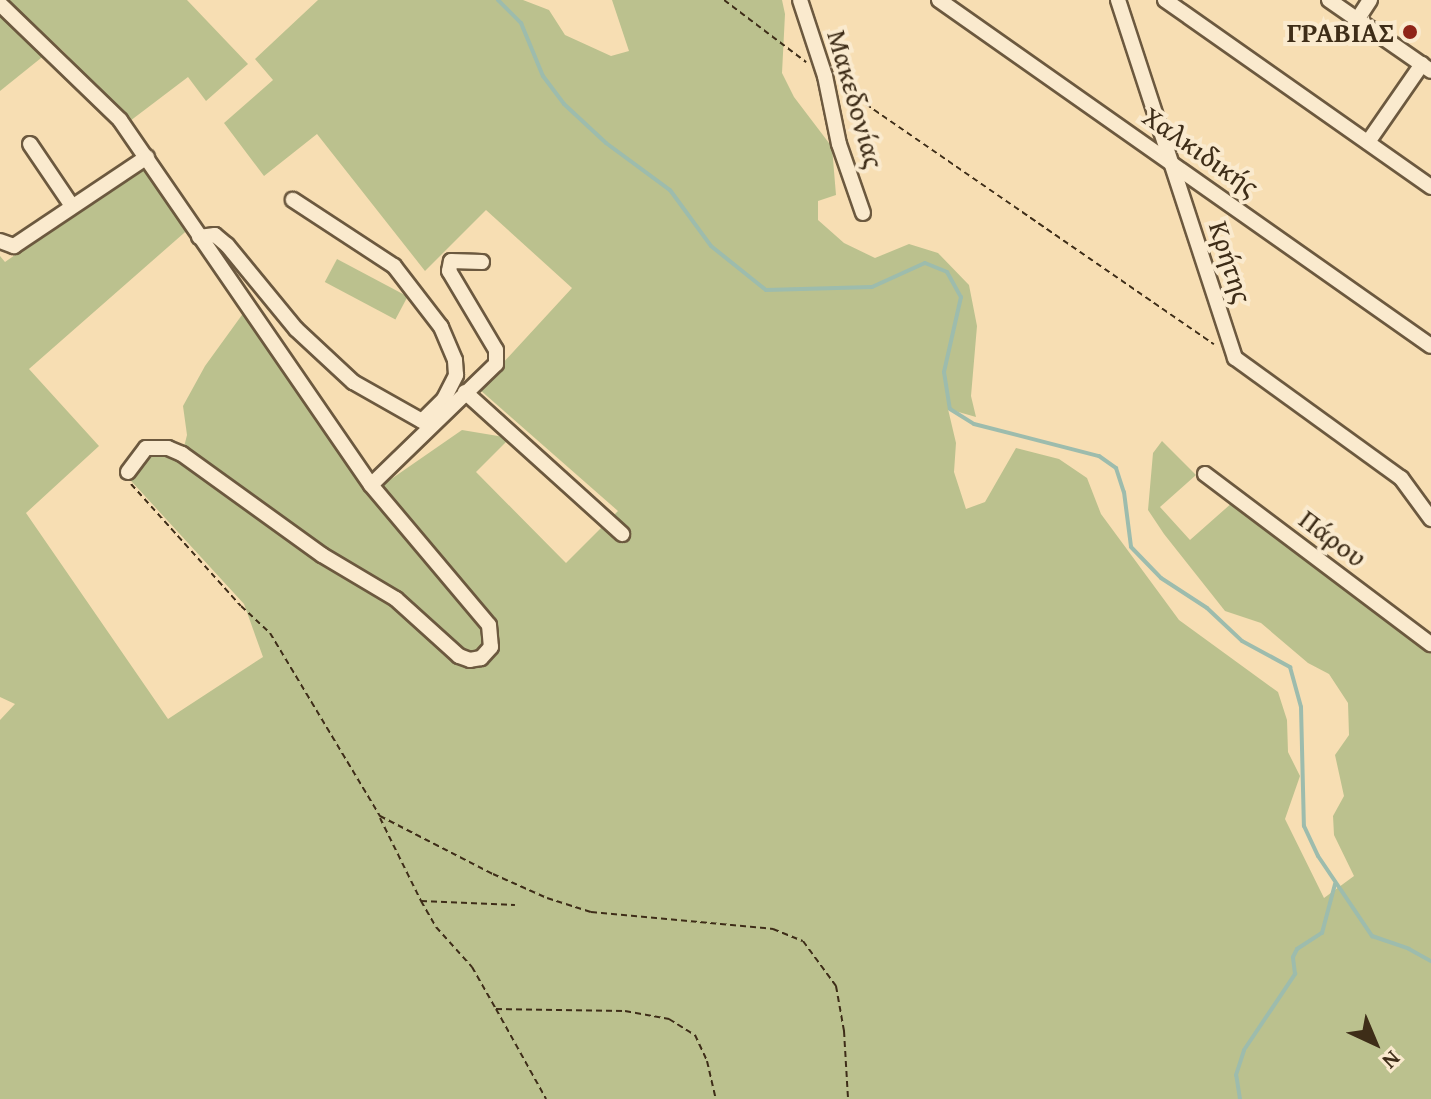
<!DOCTYPE html>
<meta charset="utf-8">
<style>
body{margin:0}
#map{position:relative;width:1431px;height:1099px;overflow:hidden;background:#f7deb3;font-family:"Gentium Book Plus",serif}
div>[style]{position:absolute}
.green>*{inset:0;background:#bbc18e;transform-origin:0 0}
.stream>*{height:4px;margin:-2px;padding:0 2px;transform-origin:2px;border-radius:2px;background:#9dbcad}
.path>*{height:2px;margin-top:-1px;transform-origin:0;background:repeating-linear-gradient(90deg,#3e2d18 0 6px,transparent 0 10px)}
.roads{filter:drop-shadow(2px 0 #6c593f) drop-shadow(-2px 0 #6c593f) drop-shadow(0 2px #6c593f) drop-shadow(0 -2px #6c593f)}
.street>*{height:14px;margin:-7px;padding:0 7px;transform-origin:7px;border-radius:7px;background:#faeace}
.dots>*{width:22px;height:22px;translate:-50% -50%;box-sizing:border-box;border:4px solid #faeace;border-radius:50%}
span{translate:-50% -50%;white-space:nowrap;text-align:center;line-height:1.15;-webkit-text-stroke:8px #faeace;paint-order:stroke}
.poi-label{font-size:28px;color:#3e2d18;font-weight:700}
.right{translate:-100% -50%;text-align:right}
.street-label{font-size:28px;color:#3e2d18}
.north{position:absolute;left:1335px;top:1003px;width:80px;height:80px;-webkit-text-stroke:6px #faeace;paint-order:stroke;rotate:136deg;font-size:22px;font-weight:700;line-height:32px;text-align:center;color:#3e2d18}
.north::after{content:'';display:block;margin:auto;width:28px;height:36px;background:#3e2d18;clip-path:polygon(50% 0,100% 100%,50% 72%,0 100%)}
</style>
<div id="map">
<div class="green">
<i style="clip-path:polygon(6px 0,187px 0,248px 64px,206px 101px,188px 77px,130px 121px,63px 51px)"></i>
<i style="clip-path:polygon(318px 0,523px 0,549px 10px,565px 35px,611px 56px,629px 51px,612px 0,782px 0,785px 14px,782px 73px,794px 97px,832px 147px,836px 195px,818px 201px,818px 220px,844px 243px,875px 258px,909px 244px,938px 253px,969px 285px,977px 326px,971px 396px,976px 417px,948px 409px,956px 443px,954px 472px,966px 509px,985px 502px,1016px 448px,1059px 459px,1087px 478px,1101px 514px,1179px 620px,1278px 692px,1287px 720px,1288px 752px,1300px 776px,1285px 819px,1324px 898px,1354px 876px,1334px 835px,1333px 816px,1344px 796px,1335px 755px,1349px 735px,1348px 703px,1329px 674px,1308px 663px,1261px 623px,1225px 611px,1164px 534px,1148px 510px,1153px 453px,1162px 441px,1196px 475px,1160px 507px,1190px 540px,1233px 502px,1431px 653px,1431px 1099px,0 1099px,0 720px,15px 704px,0 697px,0 256px,5px 262px,149px 161px,192px 226px,29px 369px,99px 446px,26px 513px,168px 719px,263px 657px,244px 604px,122px 471px,149px 442px,168px 440px,184px 447px,187px 435px,183px 406px,205px 366px,247px 308px,371px 493px,462px 430px,510px 438px,476px 472px,566px 563px,618px 511px,479px 389px,572px 288px,486px 210px,425px 271px,317px 134px,264px 176px,224px 123px,273px 80px,255px 59px)"></i>
<i style="clip-path:polygon(0 11px,46px 54px,0 91px)"></i>
<i style="left:337px;top:259px;width:80px;height:26px;rotate:28deg"></i>
</div>
<div class="stream">
<i style="left:498px;top:0;width:33px;rotate:45deg"></i>
<i style="left:521px;top:23px;width:57px;rotate:67.5deg"></i>
<i style="left:543px;top:76px;width:35px;rotate:53deg"></i>
<i style="left:564px;top:104px;width:57px;rotate:42.9deg"></i>
<i style="left:606px;top:143px;width:79px;rotate:36.3deg"></i>
<i style="left:670px;top:190px;width:69px;rotate:53.8deg"></i>
<i style="left:711px;top:246px;width:70px;rotate:38.7deg"></i>
<i style="left:766px;top:290px;width:106px;rotate:-1.6deg"></i>
<i style="left:872px;top:287px;width:58px;rotate:-24.4deg"></i>
<i style="left:925px;top:263px;width:24px;rotate:22deg"></i>
<i style="left:947px;top:272px;width:29px;rotate:61deg"></i>
<i style="left:961px;top:297px;width:77px;rotate:102.8deg"></i>
<i style="left:944px;top:372px;width:37px;rotate:81deg"></i>
<i style="left:950px;top:409px;width:28px;rotate:32deg"></i>
<i style="left:974px;top:424px;width:129px;rotate:14.4deg"></i>
<i style="left:1099px;top:456px;width:21px;rotate:35deg"></i>
<i style="left:1116px;top:468px;width:25px;rotate:72deg"></i>
<i style="left:1124px;top:492px;width:55px;rotate:82.7deg"></i>
<i style="left:1131px;top:547px;width:43px;rotate:45.9deg"></i>
<i style="left:1161px;top:578px;width:55px;rotate:33.1deg"></i>
<i style="left:1207px;top:608px;width:48px;rotate:43.3deg"></i>
<i style="left:1242px;top:641px;width:55px;rotate:28.4deg"></i>
<i style="left:1290px;top:667px;width:41px;rotate:74.6deg"></i>
<i style="left:1301px;top:707px;width:119px;rotate:88.6deg"></i>
<i style="left:1304px;top:826px;width:33px;rotate:65deg"></i>
<i style="left:1318px;top:856px;width:97px;rotate:56deg"></i>
<i style="left:1372px;top:936px;width:39px;rotate:19deg"></i>
<i style="left:1409px;top:949px;width:25px;rotate:29deg"></i>
<i style="left:1240px;top:1099px;width:24px;rotate:-99deg"></i>
<i style="left:1236px;top:1075px;width:26px;rotate:-72deg"></i>
<i style="left:1244px;top:1050px;width:92px;rotate:-56.1deg"></i>
<i style="left:1295px;top:974px;width:17px;rotate:-97deg"></i>
<i style="left:1293px;top:957px;width:9px;rotate:-63deg"></i>
<i style="left:1297px;top:949px;width:30px;rotate:-33deg"></i>
<i style="left:1322px;top:933px;width:51px;rotate:-75.1deg"></i>
</div>
<div class="path">
<i style="left:724px;top:0;width:103px;rotate:37.1deg"></i>
<i style="left:841px;top:87px;width:453px;rotate:34.6deg"></i>
<i style="left:131px;top:484px;width:164px;rotate:48deg"></i>
<i style="left:241px;top:606px;width:40px;rotate:43deg"></i>
<i style="left:270px;top:633px;width:214px;rotate:59deg"></i>
<i style="left:380px;top:816px;width:127px;rotate:27.2deg"></i>
<i style="left:493px;top:874px;width:59px;rotate:24deg"></i>
<i style="left:547px;top:898px;width:46px;rotate:17.7deg"></i>
<i style="left:591px;top:912px;width:183px;rotate:5.3deg"></i>
<i style="left:773px;top:929px;width:32px;rotate:22deg"></i>
<i style="left:803px;top:941px;width:56px;rotate:53.7deg"></i>
<i style="left:836px;top:986px;width:46px;rotate:79.9deg"></i>
<i style="left:844px;top:1031px;width:68px;rotate:86.6deg"></i>
<i style="left:380px;top:818px;width:93px;rotate:63.7deg"></i>
<i style="left:421px;top:901px;width:94px;rotate:2.4deg"></i>
<i style="left:421px;top:901px;width:30px;rotate:60deg"></i>
<i style="left:436px;top:927px;width:54px;rotate:48deg"></i>
<i style="left:472px;top:967px;width:48px;rotate:60.3deg"></i>
<i style="left:496px;top:1009px;width:129px;rotate:0.9deg"></i>
<i style="left:625px;top:1011px;width:45px;rotate:10.3deg"></i>
<i style="left:669px;top:1019px;width:31px;rotate:32deg"></i>
<i style="left:695px;top:1035px;width:29px;rotate:65deg"></i>
<i style="left:707px;top:1061px;width:39px;rotate:77deg"></i>
<i style="left:496px;top:1009px;width:103px;rotate:60.9deg"></i>
</div>
<div class="roads">
<div class="street">
<i style="left:800px;top:0;width:80px;rotate:71.8deg"></i>
<i style="left:825px;top:76px;width:69px;rotate:78.4deg"></i>
<i style="left:839px;top:144px;width:73px;rotate:70.8deg"></i>
<i style="left:939px;top:0;width:601px;rotate:35.12deg"></i>
<i style="left:1118px;top:0;width:377px;rotate:71.9deg"></i>
<i style="left:1235px;top:358px;width:205px;rotate:35.9deg"></i>
<i style="left:1401px;top:478px;width:51px;rotate:53.8deg"></i>
<i style="left:1165px;top:0;width:325px;rotate:35.1deg"></i>
<i style="left:1329px;top:0;width:124px;rotate:34.8deg"></i>
<i style="left:0;top:4px;width:167px;rotate:44deg"></i>
<i style="left:120px;top:120px;width:443px;rotate:55.5deg"></i>
<i style="left:371px;top:485px;width:183px;rotate:49.9deg"></i>
<i style="left:489px;top:625px;width:22px;rotate:85deg"></i>
<i style="left:491px;top:647px;width:15px;rotate:132deg"></i>
<i style="left:481px;top:658px;width:11px;rotate:170deg"></i>
<i style="left:470px;top:660px;width:12px;rotate:-160deg"></i>
<i style="left:459px;top:656px;width:85px;rotate:-137.9deg"></i>
<i style="left:396px;top:599px;width:86px;rotate:-149.3deg"></i>
<i style="left:322px;top:555px;width:173px;rotate:-144.2deg"></i>
<i style="left:182px;top:454px;width:15px;rotate:-157deg"></i>
<i style="left:168px;top:448px;width:22px;rotate:180deg"></i>
<i style="left:146px;top:448px;width:30px;rotate:127deg"></i>
<i style="left:1357px;top:20px;width:24px;rotate:-57deg"></i>
<i style="left:1368px;top:142px;width:95px;rotate:-55.3deg"></i>
<i style="left:30px;top:144px;width:75px;rotate:55.9deg"></i>
<i style="left:199px;top:237px;width:16px;rotate:-7deg"></i>
<i style="left:215px;top:235px;width:16px;rotate:40deg"></i>
<i style="left:227px;top:245px;width:109px;rotate:50.6deg"></i>
<i style="left:296px;top:329px;width:78px;rotate:42.9deg"></i>
<i style="left:353px;top:382px;width:79px;rotate:29.5deg"></i>
<i style="left:422px;top:421px;width:31px;rotate:-45deg"></i>
<i style="left:444px;top:399px;width:27px;rotate:-63deg"></i>
<i style="left:456px;top:375px;width:15px;rotate:-94deg"></i>
<i style="left:455px;top:360px;width:36px;rotate:-113deg"></i>
<i style="left:441px;top:327px;width:77px;rotate:-127.6deg"></i>
<i style="left:394px;top:266px;width:121px;rotate:-146.8deg"></i>
<i style="left:0;top:241px;width:15px;rotate:20deg"></i>
<i style="left:14px;top:246px;width:160px;rotate:-33.8deg"></i>
<i style="left:465px;top:392px;width:212px;rotate:42.1deg"></i>
<i style="left:1205px;top:474px;width:283px;rotate:37deg"></i>
<i style="left:371px;top:485px;width:174px;rotate:-44.1deg"></i>
<i style="left:496px;top:364px;width:14px;rotate:-90deg"></i>
<i style="left:496px;top:350px;width:92px;rotate:-120.7deg"></i>
<i style="left:449px;top:271px;width:10px;rotate:-79deg"></i>
<i style="left:451px;top:261px;width:31px;rotate:2deg"></i>
</div>
</div>
<div class="dots">
<i style="left:1410px;top:32px;background:#8f2418"></i>
</div>
<div class="poi-label">
<span class="right" style="left:1394px;top:32px">ΓΡΑΒΙΑΣ</span>
</div>
<div class="street-label">
<span style="left:856px;top:99px;rotate:74deg">Μακεδονίας</span>
<span style="left:1201px;top:151px;rotate:35deg">Χαλκιδικής</span>
<span style="left:1231px;top:262px;rotate:72deg">Κρήτης</span>
<span style="left:1333px;top:538px;rotate:37deg">Πάρου</span>
</div>
<div class="north">N</div>
</div>
